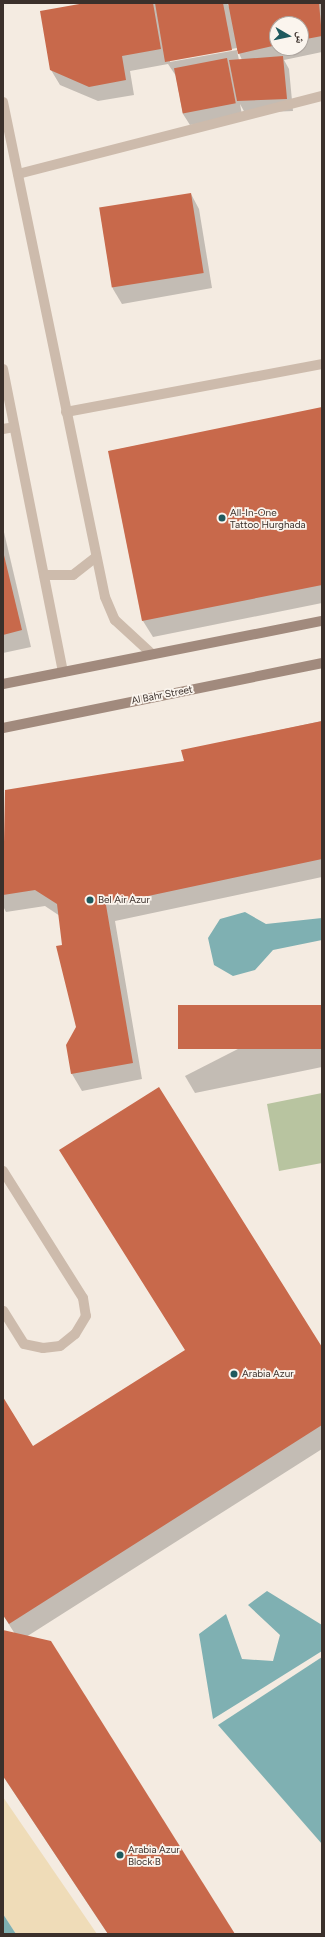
<!DOCTYPE html>
<meta charset="utf-8">
<style>
body{margin:0}
#map{position:relative;width:325px;height:1937px;overflow:hidden;background:#f4ebe1;font-family:Figtree,"Noto Naskh Arabic",sans-serif}
div>[style]{position:absolute}
.green>*{inset:0;background:#b8c4a0}
.sand>*{inset:0;background:#efdcb8}
.water>*{inset:0;background:#7fb0b2}
.shadow>*{inset:0;background:#0003}
.building>*{inset:0;background:#c8694b;transform-origin:0 0}
.service>*{height:10px;margin:-5px;padding:0 5px;transform-origin:5px;border-radius:5px;background:#cdbbac}
.minor>*{height:10px;margin:-5px;padding:0 5px;transform-origin:5px;border-radius:5px;background:#cdbbac}
.secondary>*{height:10px;margin:-5px;padding:0 5px;transform-origin:5px;border-radius:5px;background:#a18a7d}
.dots>*{width:11px;height:11px;translate:-50% -50%;box-sizing:border-box;border:2px solid #fbf5ee;border-radius:50%}
span{translate:-50% -50%;white-space:nowrap;text-align:center;line-height:1.15;-webkit-text-stroke:3.5px #fbf5ee;paint-order:stroke}
.poi-label{font-size:10px;color:#3b302b}
.left{translate:0 -50%;text-align:left}
.street-label{font-size:10px;color:#3b302b}
.frame{position:absolute;inset:0;border:4px solid #3b302b;pointer-events:none}
.north{position:absolute;left:269px;top:16px;width:40px;height:40px;box-sizing:border-box;background:#fbf5ee;border:1px solid #aea6a0;border-radius:50%;rotate:99deg;font-size:11px;font-weight:700;line-height:16px;text-align:center;color:#3b302b}
.north::after{content:'';display:block;margin:auto;width:14px;height:18px;background:#1f5a5e;clip-path:polygon(50% 0,100% 100%,50% 72%,0 100%)}
</style>
<div id="map">
<div class="green">
<i style="clip-path:polygon(322px 1093px,322px 1163px,279px 1171px,267px 1104px)"></i>
</div>
<div class="sand">
<i style="clip-path:polygon(3px 1797px,97px 1934px,16px 1934px,3px 1914px)"></i>
</div>
<div class="water">
<i style="clip-path:polygon(245px 912px,266px 924px,322px 918px,322px 940px,273px 950px,255px 970px,233px 976px,214px 965px,208px 938px,220px 919px)"></i>
<i style="clip-path:polygon(267px 1591px,322px 1625px,322px 1651px,213px 1719px,199px 1634px,226px 1614px,242px 1659px,273px 1661px,280px 1635px,248px 1605px)"></i>
<i style="clip-path:polygon(322px 1657px,322px 1844px,218px 1725px)"></i>
<i style="clip-path:polygon(3px 1914px,16px 1934px,3px 1934px)"></i>
</div>
<div class="shadow">
<i style="clip-path:polygon(evenodd,91px 3px,227px 3px,229px 7px,229px 3px,322px 3px,322px 52px,284px 60px,289px 69px,293px 111px,245px 113px,240px 104px,242px 115px,190px 125px,183px 114px,176px 76px,168px 64px,130px 71px,134px 95px,98px 101px,60px 85px,51px 70px,91px 3px,277px 24px,301px 24px,301px 48px,277px 48px,277px 24px,91px 3px,237px 48px,237px 50px,170px 62px,170px 60px,237px 48px,91px 3px,237px 51px,238px 51px,242px 60px,239px 60px,237px 51px)"></i>
<i style="clip-path:polygon(191px 194px,199px 209px,212px 288px,122px 304px,113px 289px,100px 210px)"></i>
<i style="clip-path:polygon(322px 408px,322px 603px,153px 637px,143px 621px,110px 451px)"></i>
<i style="clip-path:polygon(3px 528px,31px 647px,3px 653px)"></i>
<i style="clip-path:polygon(322px 721px,322px 877px,115px 921px,142px 1079px,82px 1091px,72px 1074px,67px 1045px,77px 1027px,60px 916px,45px 906px,6px 912px,3px 906px,6px 791px,185px 762px,182px 751px)"></i>
<i style="clip-path:polygon(322px 1006px,322px 1067px,195px 1093px,185px 1076px)"></i>
<i style="clip-path:polygon(322px 1349px,322px 1449px,26px 1637px,233px 1934px,108px 1934px,3px 1776px,3px 1631px,15px 1634px,3px 1615px,3px 1399px,33px 1447px)"></i>
</div>
<div class="building">
<i style="clip-path:polygon(85px 3px,153px 3px,161px 49px,122px 56px,126px 80px,89px 87px,50px 70px,40px 11px)"></i>
<i style="clip-path:polygon(155px 3px,223px 3px,232px 50px,165px 62px)"></i>
<i style="clip-path:polygon(228px 3px,319px 3px,322px 36px,301px 40px,301px 24px,277px 24px,277px 45px,238px 54px)"></i>
<i style="clip-path:polygon(283px 56px,287px 99px,237px 101px,229px 60px)"></i>
<i style="left:227px;top:58px;width:46px;height:54px;rotate:79deg"></i>
<i style="left:191px;top:193px;width:81px;height:93px;rotate:81deg"></i>
<i style="clip-path:polygon(322px 407px,322px 585px,142px 621px,108px 451px)"></i>
<i style="clip-path:polygon(3px 551px,22px 630px,3px 635px)"></i>
<i style="clip-path:polygon(322px 721px,322px 859px,106px 905px,133px 1063px,71px 1074px,66px 1045px,76px 1027px,56px 946px,62px 945px,57px 904px,35px 890px,3px 895px,5px 790px,184px 761px,181px 750px)"></i>
<i style="left:322px;top:1005px;width:44px;height:144px;rotate:90deg"></i>
<i style="clip-path:polygon(159px 1087px,322px 1347px,322px 1425px,9px 1624px,3px 1615px,3px 1397px,33px 1446px,185px 1350px,59px 1150px)"></i>
<i style="clip-path:polygon(3px 1630px,51px 1641px,235px 1934px,108px 1934px,3px 1776px)"></i>
</div>
<div class="service">
<i style="left:3px;top:1171px;width:150px;rotate:57.8deg"></i>
<i style="left:83px;top:1298px;width:18px;rotate:81deg"></i>
<i style="left:86px;top:1316px;width:21px;rotate:121deg"></i>
<i style="left:75px;top:1334px;width:19px;rotate:141deg"></i>
<i style="left:60px;top:1346px;width:17px;rotate:173deg"></i>
<i style="left:43px;top:1348px;width:19px;rotate:-168deg"></i>
<i style="left:24px;top:1344px;width:39px;rotate:-122deg"></i>
</div>
<div class="minor">
<i style="left:3px;top:102px;width:505px;rotate:78.36deg"></i>
<i style="left:105px;top:597px;width:25px;rotate:67deg"></i>
<i style="left:115px;top:620px;width:50px;rotate:42.6deg"></i>
<i style="left:18px;top:174px;width:314px;rotate:-14.4deg"></i>
<i style="left:3px;top:369px;width:309px;rotate:78.8deg"></i>
<i style="left:66px;top:412px;width:260px;rotate:-10.6deg"></i>
<i style="left:3px;top:429px;width:11px;rotate:-10deg"></i>
<i style="left:44px;top:575px;width:29px"></i>
<i style="left:73px;top:575px;width:29px;rotate:-38deg"></i>
</div>
<div class="secondary">
<i style="left:3px;top:684px;width:325px;rotate:-11.2deg"></i>
<i style="left:3px;top:728px;width:326px;rotate:-11.5deg"></i>
</div>
<div class="dots">
<i style="left:222px;top:518px;background:#1f5a5e"></i>
<i style="left:90px;top:900px;background:#1f5a5e"></i>
<i style="left:234px;top:1374px;background:#1f5a5e"></i>
<i style="left:120px;top:1855px;background:#1f5a5e"></i>
</div>
<div class="poi-label">
<span class="left" style="left:230px;top:518px">All-In-One<br>Tattoo Hurghada</span>
<span class="left" style="left:98px;top:900px">Bel Air Azur</span>
<span class="left" style="left:242px;top:1374px">Arabia Azur</span>
<span class="left" style="left:128px;top:1855px">Arabia Azur<br>Block B</span>
</div>
<div class="street-label">
<span style="left:162px;top:695px;rotate:-11deg">Al Bahr Street</span>
</div>
<div class="frame"></div>
<div class="north">ش</div>
</div>
